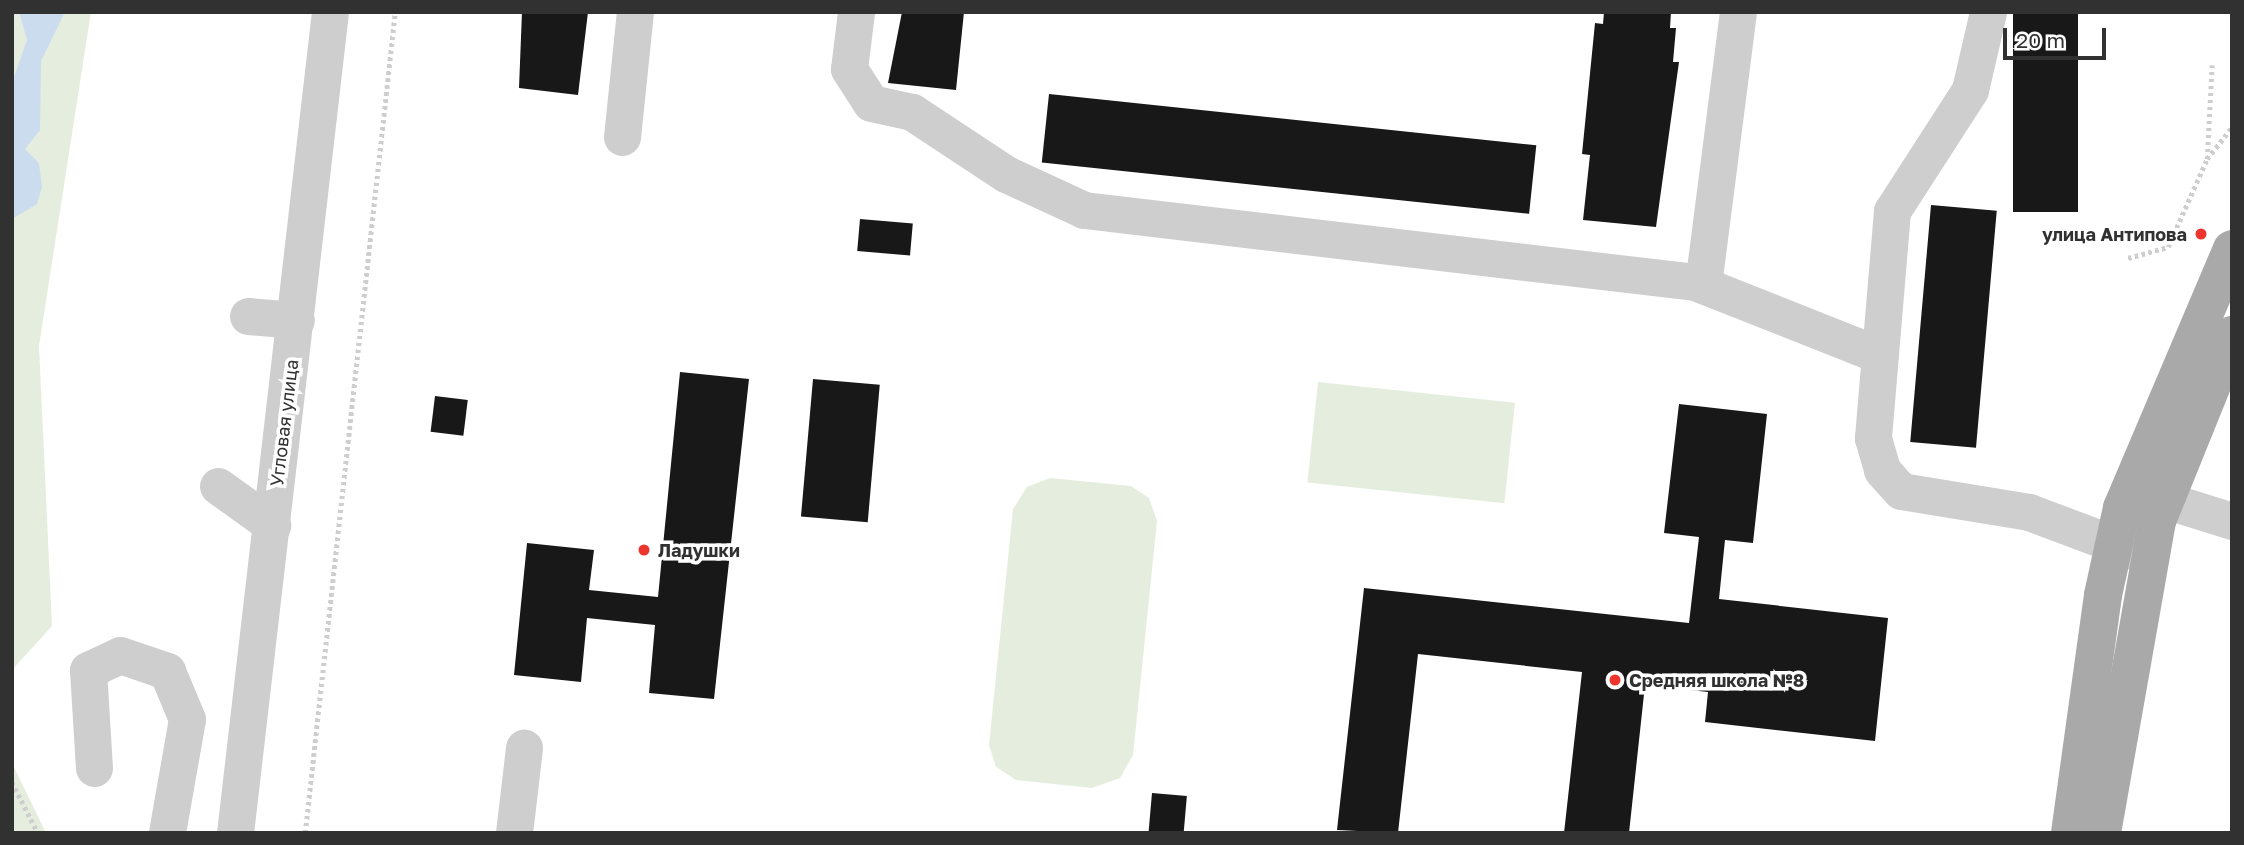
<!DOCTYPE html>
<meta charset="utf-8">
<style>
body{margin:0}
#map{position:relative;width:2244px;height:845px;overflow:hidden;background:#fff;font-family:"Golos Text",sans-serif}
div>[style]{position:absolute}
.green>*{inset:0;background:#e5eede;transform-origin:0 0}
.water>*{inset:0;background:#cadcee}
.building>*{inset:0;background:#181818;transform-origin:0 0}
.path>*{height:4.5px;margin-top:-2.25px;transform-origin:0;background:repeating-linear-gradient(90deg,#cecece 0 3.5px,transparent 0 7px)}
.minor>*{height:37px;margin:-18.5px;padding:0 18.5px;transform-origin:18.5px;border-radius:18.5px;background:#cecece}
.major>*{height:38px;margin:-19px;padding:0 19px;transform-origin:19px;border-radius:19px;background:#a9a9a9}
.dots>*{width:19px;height:19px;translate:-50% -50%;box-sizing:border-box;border:4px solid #fff;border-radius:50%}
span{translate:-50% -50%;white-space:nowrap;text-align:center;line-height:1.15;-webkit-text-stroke:7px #fff;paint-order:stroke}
.poi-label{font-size:18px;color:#313131;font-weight:700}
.right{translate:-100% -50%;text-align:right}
.left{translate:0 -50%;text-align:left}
.street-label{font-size:18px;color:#313131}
.frame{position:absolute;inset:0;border:14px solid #313131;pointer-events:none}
.scale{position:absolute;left:2003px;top:28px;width:103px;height:32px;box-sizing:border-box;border:4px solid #313131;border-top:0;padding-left:9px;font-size:21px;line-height:24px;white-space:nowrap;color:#313131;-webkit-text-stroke:5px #fff;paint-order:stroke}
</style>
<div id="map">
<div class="green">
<i style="clip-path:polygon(12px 12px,91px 12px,39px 346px,52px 626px,12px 670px)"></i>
<i style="left:1318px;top:382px;width:198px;height:101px;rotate:6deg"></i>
<i style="clip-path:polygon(1050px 478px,1131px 486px,1149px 498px,1157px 521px,1133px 755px,1120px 778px,1092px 788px,1016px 780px,996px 767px,989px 745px,1013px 509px,1027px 487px)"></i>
<i style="clip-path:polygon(12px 763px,46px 833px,12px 833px)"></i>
</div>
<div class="water">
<i style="clip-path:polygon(19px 12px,64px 14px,41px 61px,40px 130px,25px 149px,39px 163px,42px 187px,37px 204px,12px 219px,12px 83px,27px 40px)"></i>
</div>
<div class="building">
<i style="clip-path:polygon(522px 12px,588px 12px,578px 95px,519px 88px)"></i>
<i style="clip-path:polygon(902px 12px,964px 12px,956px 90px,888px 83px)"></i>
<i style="clip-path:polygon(1604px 12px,1671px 12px,1670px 28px,1676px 28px,1673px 62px,1679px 62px,1656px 227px,1583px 220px,1590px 155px,1582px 154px,1595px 23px,1603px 24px)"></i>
<i style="left:2013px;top:12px;width:65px;height:200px"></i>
<i style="left:1049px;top:94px;width:490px;height:69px;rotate:6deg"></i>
<i style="left:1931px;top:205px;width:66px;height:238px;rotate:5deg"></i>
<i style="left:860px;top:219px;width:53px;height:32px;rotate:5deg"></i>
<i style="clip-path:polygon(680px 372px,749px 379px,714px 699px,649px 693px,655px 625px,587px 618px,581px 682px,514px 675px,527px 543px,594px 550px,589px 590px,658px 597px)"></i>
<i style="left:813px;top:379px;width:67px;height:138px;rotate:5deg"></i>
<i style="left:435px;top:396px;width:33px;height:36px;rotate:7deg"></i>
<i style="clip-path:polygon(1679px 404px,1767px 414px,1753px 543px,1725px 540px,1719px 599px,1888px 618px,1875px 741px,1705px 722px,1708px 692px,1645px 685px,1629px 833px,1564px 833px,1582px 672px,1418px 654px,1398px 833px,1337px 830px,1364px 588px,1689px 623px,1699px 537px,1664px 533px)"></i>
<i style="left:1152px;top:793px;width:35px;height:40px;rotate:5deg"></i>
</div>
<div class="path">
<i style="left:2207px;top:159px;width:94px;rotate:-87deg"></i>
<i style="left:2128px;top:258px;width:41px;rotate:-15.4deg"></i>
<i style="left:2168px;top:247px;width:96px;rotate:-66.1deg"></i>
<i style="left:2207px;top:159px;width:41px;rotate:-52deg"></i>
<i style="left:12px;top:782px;width:57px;rotate:63deg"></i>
<i style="left:305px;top:833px;width:826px;rotate:-83.74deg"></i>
</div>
<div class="minor">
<i style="left:856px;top:12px;width:57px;rotate:97deg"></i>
<i style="left:849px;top:69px;width:40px;rotate:57.1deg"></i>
<i style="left:871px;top:103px;width:42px;rotate:12.4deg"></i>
<i style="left:912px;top:112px;width:113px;rotate:33.4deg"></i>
<i style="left:1006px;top:174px;width:86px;rotate:24.8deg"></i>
<i style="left:1084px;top:210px;width:615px;rotate:6.72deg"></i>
<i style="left:1695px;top:282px;width:198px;rotate:21.6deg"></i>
<i style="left:1988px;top:12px;width:80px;rotate:103deg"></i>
<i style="left:1970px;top:90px;width:144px;rotate:122.8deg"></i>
<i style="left:1892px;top:211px;width:228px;rotate:94.8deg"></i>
<i style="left:1873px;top:438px;width:33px;rotate:74deg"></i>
<i style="left:1882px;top:470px;width:28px;rotate:48deg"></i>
<i style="left:1901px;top:491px;width:130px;rotate:9.3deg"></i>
<i style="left:2029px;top:512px;width:120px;rotate:20.6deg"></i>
<i style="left:622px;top:137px;width:126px;rotate:-84.1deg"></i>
<i style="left:1703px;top:285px;width:275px;rotate:-82.7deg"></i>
<i style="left:248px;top:316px;width:48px;rotate:4.8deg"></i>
<i style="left:218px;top:486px;width:67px;rotate:35.8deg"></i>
<i style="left:2136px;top:491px;width:101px;rotate:17.4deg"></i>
<i style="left:94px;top:768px;width:98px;rotate:-93.5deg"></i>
<i style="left:88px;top:670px;width:35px;rotate:-25deg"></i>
<i style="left:120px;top:655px;width:50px;rotate:18.8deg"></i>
<i style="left:167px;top:671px;width:52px;rotate:67.4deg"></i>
<i style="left:187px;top:719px;width:116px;rotate:100deg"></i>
<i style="left:235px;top:833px;width:826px;rotate:-83.4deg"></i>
<i style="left:514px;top:833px;width:86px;rotate:-83.3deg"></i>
</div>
<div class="major">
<i style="left:2070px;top:833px;width:240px;rotate:-82.1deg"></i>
<i style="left:2103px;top:595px;width:89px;rotate:-77.7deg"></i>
<i style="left:2122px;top:508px;width:281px;rotate:-67deg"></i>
<i style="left:2102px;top:833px;width:317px;rotate:-80deg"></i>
<i style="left:2157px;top:521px;width:201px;rotate:-68deg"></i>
</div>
<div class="dots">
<i style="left:2201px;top:234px;background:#ee352d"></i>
<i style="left:644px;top:550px;background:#ee352d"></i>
<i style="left:1615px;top:680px;background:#ee352d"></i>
</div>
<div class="poi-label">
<span class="right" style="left:2187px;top:234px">улица Антипова</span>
<span class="left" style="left:658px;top:550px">Ладушки</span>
<span class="left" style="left:1629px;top:680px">Средняя школа №8</span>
</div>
<div class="street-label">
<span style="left:284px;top:423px;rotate:-83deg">Угловая улица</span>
</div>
<div class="frame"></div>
<div class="scale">20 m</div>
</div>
